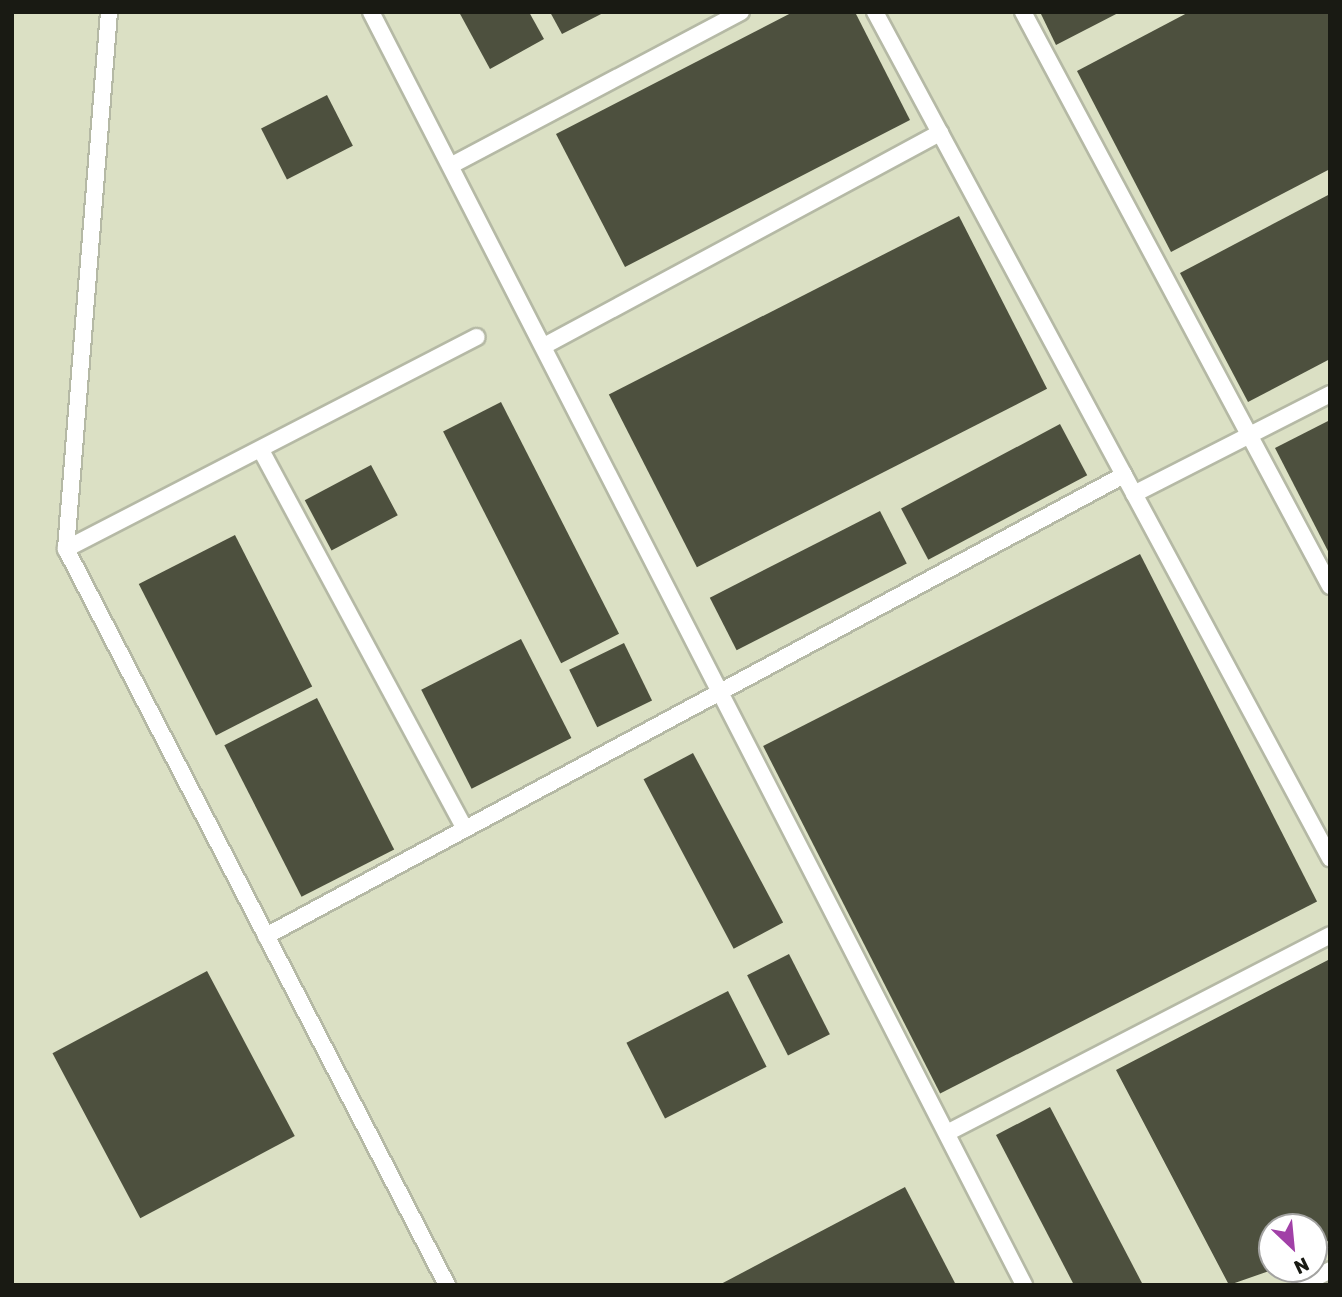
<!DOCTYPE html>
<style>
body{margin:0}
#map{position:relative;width:1342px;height:1297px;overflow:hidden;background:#e6ead6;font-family:Rubik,sans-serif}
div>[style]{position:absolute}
.built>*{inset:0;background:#dbe0c4}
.building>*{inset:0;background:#4d503e;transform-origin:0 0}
.roads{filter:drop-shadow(2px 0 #b5b9a5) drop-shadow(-2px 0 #b5b9a5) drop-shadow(0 2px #b5b9a5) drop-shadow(0 -2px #b5b9a5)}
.lane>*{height:16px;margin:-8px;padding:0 8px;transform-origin:8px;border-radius:8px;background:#fff}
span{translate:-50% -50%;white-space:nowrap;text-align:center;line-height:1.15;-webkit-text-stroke:7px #fff;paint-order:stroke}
.frame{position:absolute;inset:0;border:14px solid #191a13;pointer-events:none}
.north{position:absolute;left:1258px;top:1213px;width:70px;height:70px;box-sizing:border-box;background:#fff;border:2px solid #a3a3a1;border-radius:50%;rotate:154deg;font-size:19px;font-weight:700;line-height:28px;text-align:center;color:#191a13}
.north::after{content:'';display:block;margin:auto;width:24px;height:32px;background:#a140a7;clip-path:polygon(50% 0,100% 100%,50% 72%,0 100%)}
</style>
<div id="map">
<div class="built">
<i style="clip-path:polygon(evenodd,12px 12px,1330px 12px,1330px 1285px,12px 1285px,12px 12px,1272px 1227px,1314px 1227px,1314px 1269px,1272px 1269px,1272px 1227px)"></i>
</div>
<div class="building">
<i style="clip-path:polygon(459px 12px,529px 12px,544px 39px,490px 69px)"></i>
<i style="clip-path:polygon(550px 12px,605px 12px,562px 34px)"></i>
<i style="clip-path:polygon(793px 12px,855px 12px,910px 120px,625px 267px,556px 134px)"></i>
<i style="clip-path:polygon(1040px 12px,1120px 12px,1056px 45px)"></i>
<i style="clip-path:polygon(1189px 12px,1330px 12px,1330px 169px,1171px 252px,1077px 71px)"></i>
<i style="left:327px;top:95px;width:57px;height:74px;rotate:63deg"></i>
<i style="clip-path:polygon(1330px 194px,1330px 359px,1248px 402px,1180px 273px)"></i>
<i style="left:959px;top:216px;width:194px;height:393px;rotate:63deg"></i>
<i style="left:501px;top:402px;width:260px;height:65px;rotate:63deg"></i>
<i style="clip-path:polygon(1330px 420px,1330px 555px,1275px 448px)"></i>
<i style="left:1060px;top:424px;width:58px;height:180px;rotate:62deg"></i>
<i style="left:371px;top:465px;width:57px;height:75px;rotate:62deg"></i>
<i style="left:880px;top:511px;width:59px;height:191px;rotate:63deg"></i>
<i style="left:235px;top:535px;width:170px;height:108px;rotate:63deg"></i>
<i style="left:1140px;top:554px;width:390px;height:423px;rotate:63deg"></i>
<i style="left:521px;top:639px;width:111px;height:112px;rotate:63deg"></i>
<i style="left:624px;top:643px;width:64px;height:61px;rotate:64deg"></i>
<i style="left:317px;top:698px;width:170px;height:104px;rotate:63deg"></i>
<i style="left:693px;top:753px;width:192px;height:56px;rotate:62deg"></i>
<i style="left:789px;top:954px;width:90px;height:47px;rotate:63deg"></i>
<i style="clip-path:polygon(1330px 959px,1330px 1240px,1314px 1248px,1314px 1227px,1272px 1227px,1272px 1270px,1229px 1285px,1116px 1070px)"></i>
<i style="left:207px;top:971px;width:187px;height:175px;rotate:62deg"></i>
<i style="left:728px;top:991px;width:85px;height:114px;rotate:63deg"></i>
<i style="clip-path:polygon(1050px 1107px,1143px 1285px,1074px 1285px,996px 1135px)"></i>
<i style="clip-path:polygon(905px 1187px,956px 1285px,719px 1285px)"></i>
</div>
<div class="roads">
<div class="lane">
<i style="left:109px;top:12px;width:539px;rotate:94.58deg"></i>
<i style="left:66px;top:549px;width:829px;rotate:62.63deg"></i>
<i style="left:371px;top:12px;width:1431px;rotate:62.84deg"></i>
<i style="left:875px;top:12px;width:961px;rotate:61.73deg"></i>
<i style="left:1023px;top:12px;width:651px;rotate:61.86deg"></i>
<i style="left:452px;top:165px;width:327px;rotate:-27.9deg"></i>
<i style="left:544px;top:346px;width:450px;rotate:-28.3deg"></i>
<i style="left:262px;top:452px;width:428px;rotate:61.7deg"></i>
<i style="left:1134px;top:494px;width:220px;rotate:-27deg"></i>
<i style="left:66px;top:549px;width:462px;rotate:-27.3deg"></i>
<i style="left:266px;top:936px;width:974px;rotate:-28.25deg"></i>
<i style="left:947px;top:1133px;width:431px;rotate:-27.3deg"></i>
<i style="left:1301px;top:1285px;width:33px;rotate:-27deg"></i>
</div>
</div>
<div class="frame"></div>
<div class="north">N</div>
</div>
